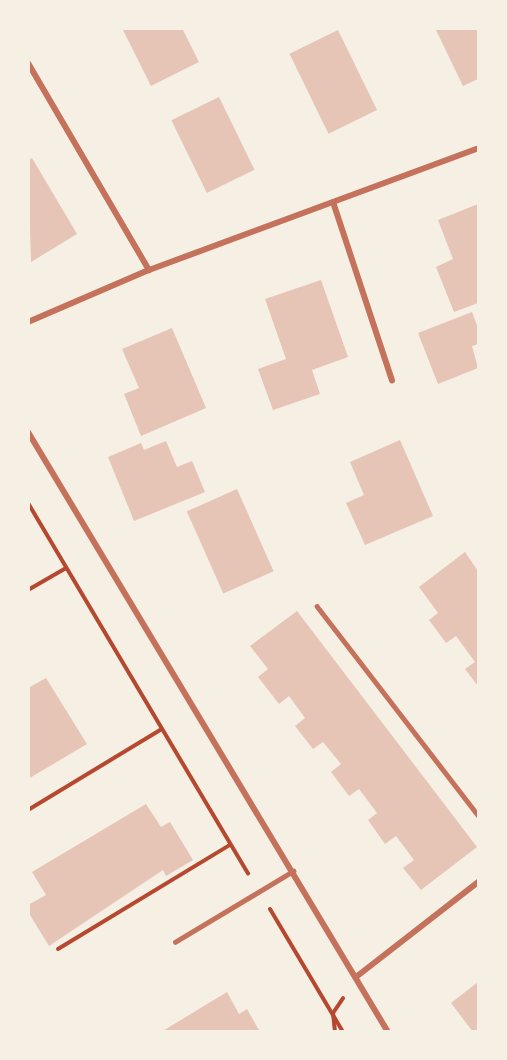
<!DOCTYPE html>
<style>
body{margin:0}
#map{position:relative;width:507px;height:1060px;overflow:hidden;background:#f6efe4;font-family:"Nunito Sans",sans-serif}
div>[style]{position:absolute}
.building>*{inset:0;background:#e6c5b7;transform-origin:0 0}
.path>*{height:4px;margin:-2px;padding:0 2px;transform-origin:2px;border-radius:2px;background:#b5482f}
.service>*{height:4.5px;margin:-2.25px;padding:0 2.25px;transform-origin:2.25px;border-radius:2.25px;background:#c5725c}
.minor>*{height:6px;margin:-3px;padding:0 3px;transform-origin:3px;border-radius:3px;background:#c5725c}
span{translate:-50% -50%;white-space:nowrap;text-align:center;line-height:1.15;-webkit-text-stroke:4.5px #f6efe4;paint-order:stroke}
.frame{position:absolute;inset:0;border:30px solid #f6efe4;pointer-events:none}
</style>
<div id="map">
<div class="building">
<i style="clip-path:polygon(122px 28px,182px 28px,199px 62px,151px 86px)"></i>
<i style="clip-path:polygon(435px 28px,478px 28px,478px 79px,463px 86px)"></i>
<i style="left:338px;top:30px;width:89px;height:54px;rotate:64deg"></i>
<i style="left:219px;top:97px;width:81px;height:53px;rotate:64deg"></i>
<i style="clip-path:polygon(32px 158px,77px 234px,31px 262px,28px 160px)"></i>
<i style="clip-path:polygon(478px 204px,478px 303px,454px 312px,436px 267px,453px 259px,438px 220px)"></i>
<i style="clip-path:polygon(321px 280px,348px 357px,312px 370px,320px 394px,273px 410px,258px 369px,286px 359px,265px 299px)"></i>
<i style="clip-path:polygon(472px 312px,478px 328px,478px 344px,472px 346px,478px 368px,438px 384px,418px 333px)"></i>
<i style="clip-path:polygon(172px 328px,206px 408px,141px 436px,124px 394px,139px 388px,122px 349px)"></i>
<i style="clip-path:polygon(400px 440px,433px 516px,365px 545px,346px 503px,364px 495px,350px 462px)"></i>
<i style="clip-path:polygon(166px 441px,177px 467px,192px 461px,205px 492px,134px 521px,108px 457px,141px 443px,144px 450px)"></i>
<i style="left:237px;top:489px;width:90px;height:55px;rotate:66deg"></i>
<i style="clip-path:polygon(465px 552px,478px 571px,478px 686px,465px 669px,475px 662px,456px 636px,446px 643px,429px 620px,438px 613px,419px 587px)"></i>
<i style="clip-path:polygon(297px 611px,477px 847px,421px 890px,403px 868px,414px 860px,396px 836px,385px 844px,368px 820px,377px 813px,359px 789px,349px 796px,331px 772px,341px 764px,323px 742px,313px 749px,295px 726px,305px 718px,289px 696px,279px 704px,258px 677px,268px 669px,250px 646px)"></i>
<i style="clip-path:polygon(46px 678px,87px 744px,28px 779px,28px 688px)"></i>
<i style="clip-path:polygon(146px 804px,161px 827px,170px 822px,193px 860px,166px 876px,163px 870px,49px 946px,28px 912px,28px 905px,46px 895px,32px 872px)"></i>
<i style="clip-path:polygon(478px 982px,478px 1032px,473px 1032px,451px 1003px)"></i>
<i style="clip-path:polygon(227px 992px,239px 1014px,247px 1009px,260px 1032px,161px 1032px)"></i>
</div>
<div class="path">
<i style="left:28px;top:503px;width:431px;rotate:59.3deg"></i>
<i style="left:28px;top:590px;width:44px;rotate:-30.1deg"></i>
<i style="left:28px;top:810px;width:154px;rotate:-31.2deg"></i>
<i style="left:270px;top:909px;width:143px;rotate:59.3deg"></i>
<i style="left:58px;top:949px;width:201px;rotate:-31.2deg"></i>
<i style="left:335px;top:1032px;width:19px;rotate:-96deg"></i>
<i style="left:333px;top:1013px;width:18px;rotate:-56deg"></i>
</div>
<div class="service">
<i style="left:317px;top:606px;width:264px;rotate:52.4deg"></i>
<i style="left:175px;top:942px;width:138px;rotate:-31deg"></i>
</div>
<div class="minor">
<i style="left:28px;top:63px;width:240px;rotate:59.7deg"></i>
<i style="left:333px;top:202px;width:188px;rotate:71.7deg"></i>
<i style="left:28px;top:322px;width:132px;rotate:-23.3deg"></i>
<i style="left:149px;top:270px;width:351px;rotate:-20.3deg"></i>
<i style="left:28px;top:432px;width:700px;rotate:59.04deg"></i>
<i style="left:356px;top:977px;width:155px;rotate:-37.9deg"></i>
</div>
<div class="frame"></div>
</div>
